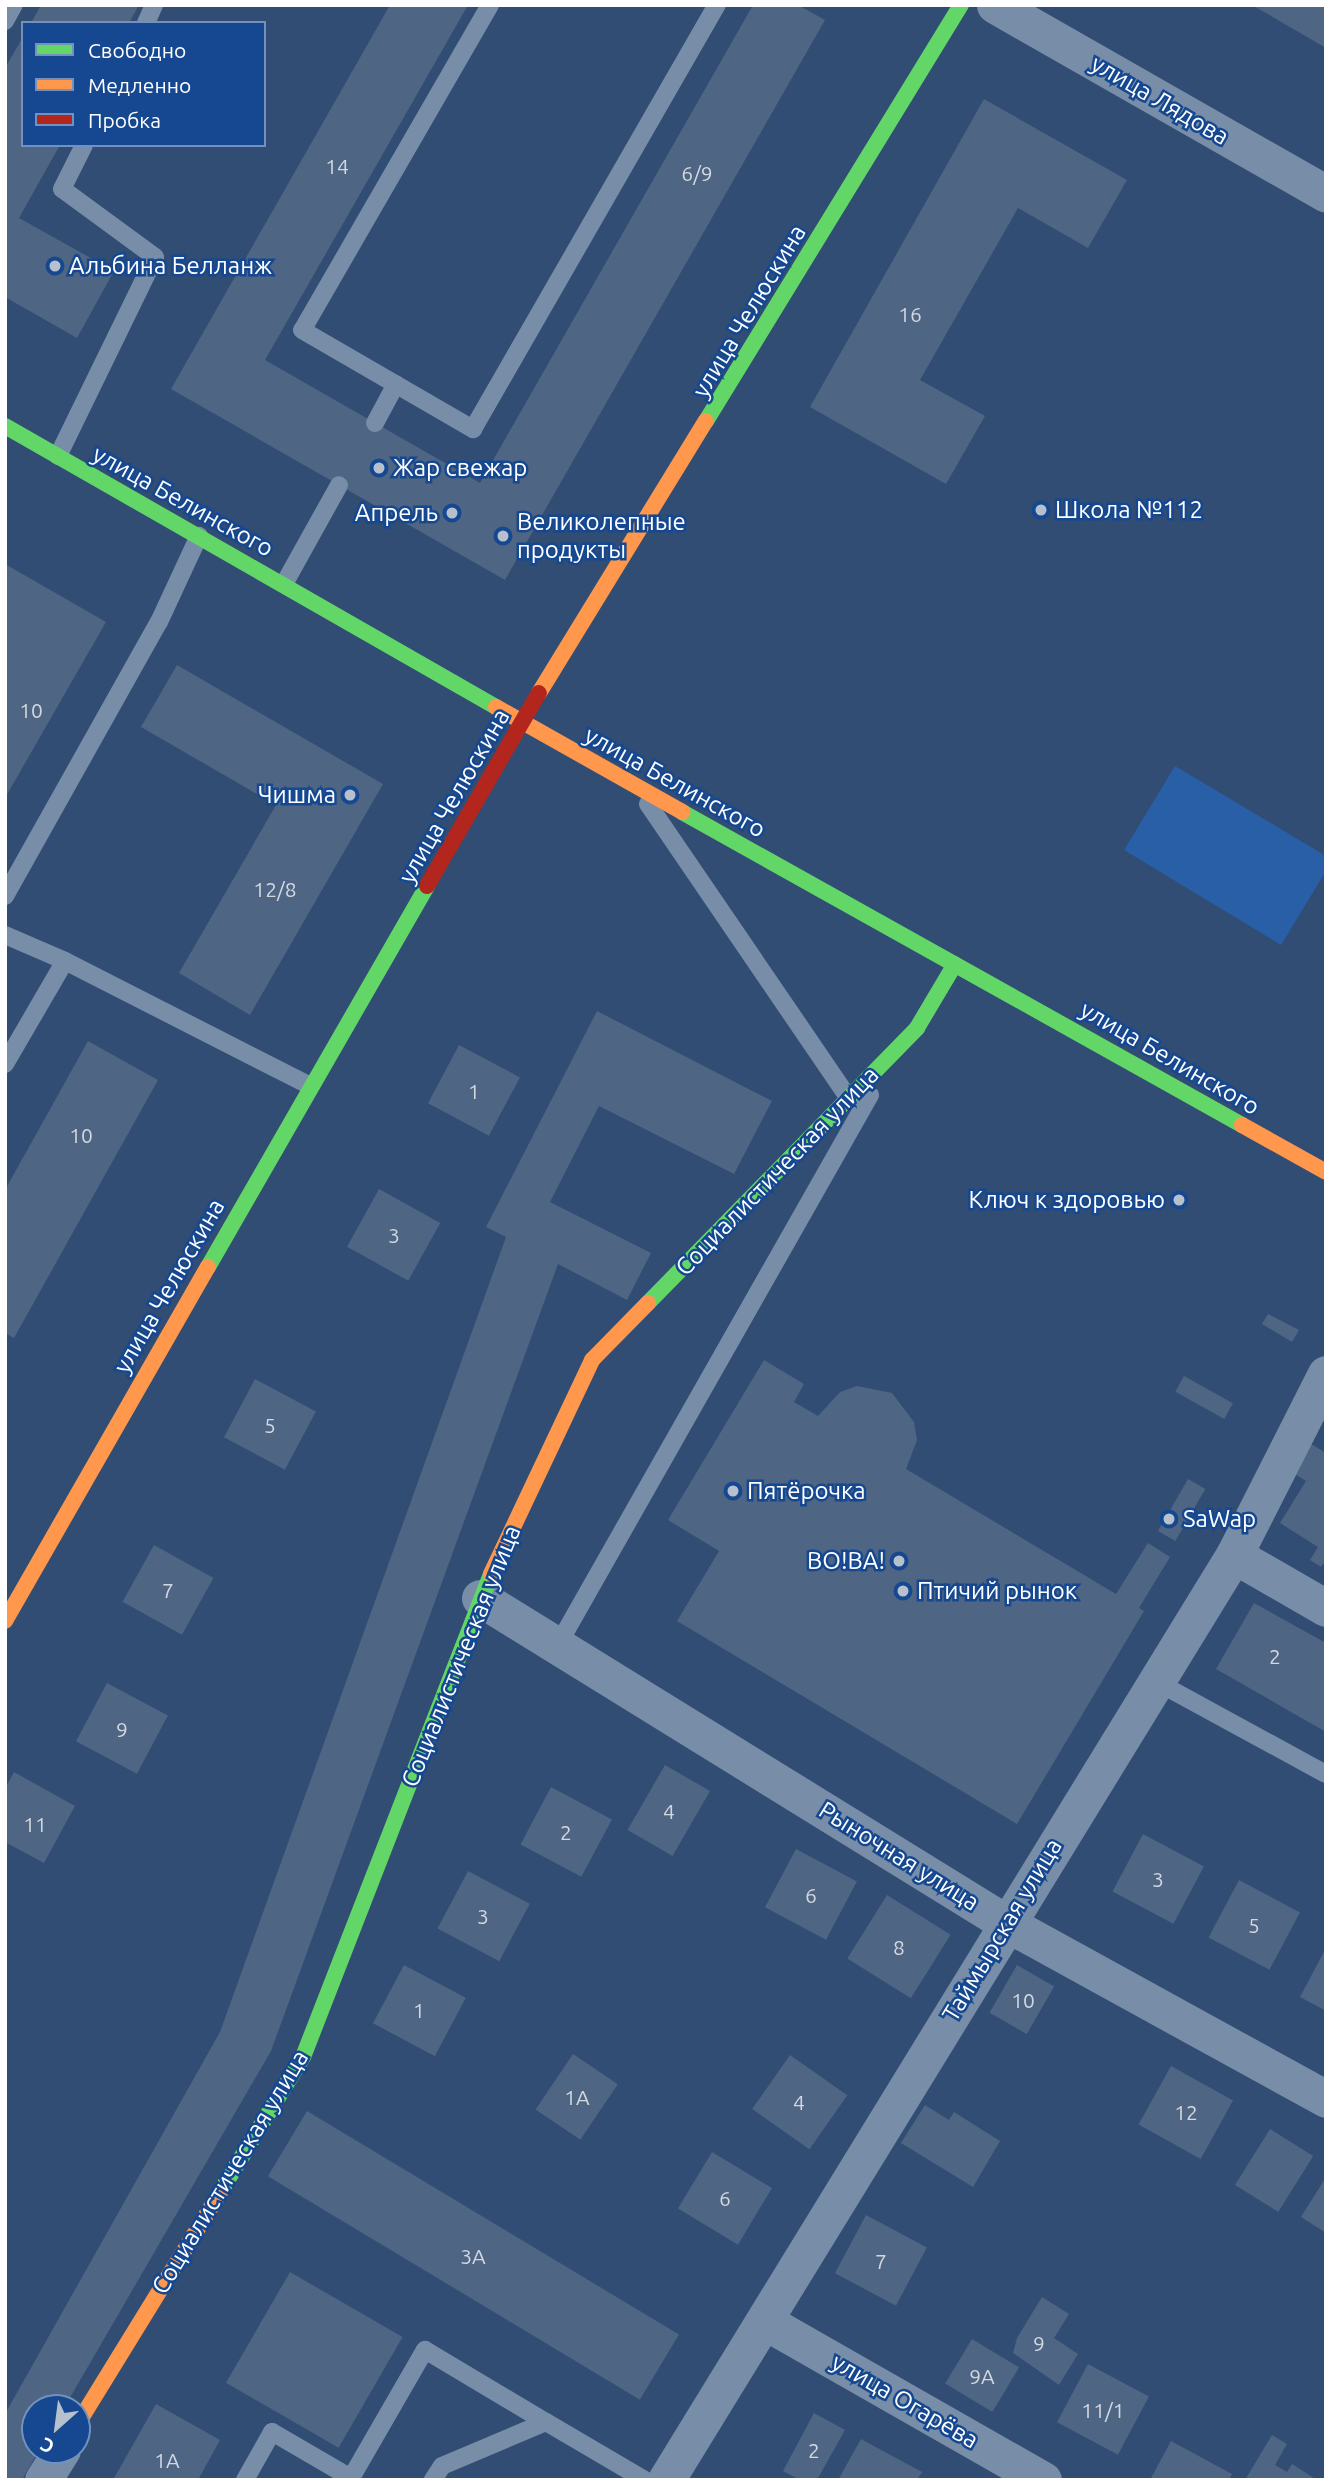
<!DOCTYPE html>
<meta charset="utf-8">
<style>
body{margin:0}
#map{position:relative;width:1331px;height:2485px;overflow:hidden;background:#314d74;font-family:Ubuntu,sans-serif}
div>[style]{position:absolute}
.green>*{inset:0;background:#295fa7}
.building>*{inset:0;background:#4e6584;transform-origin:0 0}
.lane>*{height:18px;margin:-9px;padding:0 9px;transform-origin:9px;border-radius:9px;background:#788da7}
.street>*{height:37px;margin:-18.5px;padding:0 18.5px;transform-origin:18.5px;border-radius:18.5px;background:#788da7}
.fast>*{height:16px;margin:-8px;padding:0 8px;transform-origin:8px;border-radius:8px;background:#63d668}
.slow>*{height:16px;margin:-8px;padding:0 8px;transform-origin:8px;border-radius:8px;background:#ff974d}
.jam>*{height:16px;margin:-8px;padding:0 8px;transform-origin:8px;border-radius:8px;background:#b3261e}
.dots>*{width:19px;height:19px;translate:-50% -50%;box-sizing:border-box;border:4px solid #154890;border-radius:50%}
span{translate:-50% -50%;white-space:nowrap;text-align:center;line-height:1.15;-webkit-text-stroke:5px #154890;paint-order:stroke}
.number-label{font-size:21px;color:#d3d8e0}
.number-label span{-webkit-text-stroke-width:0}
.street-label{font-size:24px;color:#fff}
.poi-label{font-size:24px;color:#fff}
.left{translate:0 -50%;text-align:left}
.right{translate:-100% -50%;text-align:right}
.frame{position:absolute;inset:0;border:7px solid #fff;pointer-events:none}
.legend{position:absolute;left:21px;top:21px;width:245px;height:126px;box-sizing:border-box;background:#154890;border:2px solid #7391bc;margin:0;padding:9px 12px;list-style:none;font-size:21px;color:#fff}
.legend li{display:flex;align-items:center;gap:14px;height:35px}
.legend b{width:35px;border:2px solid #7391bc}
.north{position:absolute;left:21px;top:2394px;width:70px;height:70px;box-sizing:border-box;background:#154890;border:2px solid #7391bc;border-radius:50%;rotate:208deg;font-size:19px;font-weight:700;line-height:28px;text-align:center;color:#fff}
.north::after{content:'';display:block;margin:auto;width:24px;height:32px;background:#b7c1ce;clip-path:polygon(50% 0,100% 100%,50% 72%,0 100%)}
</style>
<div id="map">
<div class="green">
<i style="clip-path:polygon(1175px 766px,1326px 856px,1326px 871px,1281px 945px,1124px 850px)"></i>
</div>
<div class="building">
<i style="clip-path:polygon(41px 5px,139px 5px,129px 23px,31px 23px)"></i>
<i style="clip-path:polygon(390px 5px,468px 5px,265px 360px,480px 483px,753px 5px,798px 5px,825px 20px,505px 580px,171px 389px)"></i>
<i style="clip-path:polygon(1252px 5px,1326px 5px,1326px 48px)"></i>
<i style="clip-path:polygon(23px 37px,23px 145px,60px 145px,19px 218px,114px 271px,77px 338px,5px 297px,5px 68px)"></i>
<i style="clip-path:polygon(984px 99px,1127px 180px,1088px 248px,1018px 208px,920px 380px,985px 416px,946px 484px,810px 407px)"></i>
<i style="clip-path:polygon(5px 564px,106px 622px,5px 798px)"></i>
<i style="clip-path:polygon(177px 665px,383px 784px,250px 1015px,179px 973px,276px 805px,141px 727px)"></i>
<i style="clip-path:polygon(597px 1011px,772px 1101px,734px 1174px,599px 1106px,550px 1202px,651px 1253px,627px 1300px,558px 1264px,271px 2051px,64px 2408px,35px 2408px,35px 2450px,39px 2450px,22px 2480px,5px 2480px,5px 2414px,220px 2032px,506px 1237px,486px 1227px)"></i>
<i style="clip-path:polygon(88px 1041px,158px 1080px,14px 1338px,5px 1333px,5px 1190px)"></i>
<i style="left:459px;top:1045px;width:69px;height:66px;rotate:28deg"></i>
<i style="left:379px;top:1189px;width:70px;height:66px;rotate:29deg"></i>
<i style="clip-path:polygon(1268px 1314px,1299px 1330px,1292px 1342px,1262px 1324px)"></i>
<i style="clip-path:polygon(764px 1360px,804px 1384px,794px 1402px,818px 1416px,840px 1392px,857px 1386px,892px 1393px,914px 1422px,917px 1440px,906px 1469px,1116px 1594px,1148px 1543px,1170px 1557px,1139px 1608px,1144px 1611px,1017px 1824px,677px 1621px,719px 1551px,668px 1520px)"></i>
<i style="left:1184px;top:1376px;width:56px;height:18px;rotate:29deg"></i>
<i style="left:255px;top:1379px;width:69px;height:66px;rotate:28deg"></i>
<i style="clip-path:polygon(1311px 1444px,1326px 1453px,1326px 1560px,1321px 1567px,1310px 1560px,1318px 1547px,1280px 1523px,1306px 1481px,1293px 1473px)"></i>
<i style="left:1188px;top:1479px;width:20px;height:60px;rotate:30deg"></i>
<i style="left:154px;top:1545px;width:68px;height:65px;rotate:29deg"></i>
<i style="clip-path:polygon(1254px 1603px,1326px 1643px,1326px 1732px,1216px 1669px)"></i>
<i style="left:107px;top:1683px;width:69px;height:66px;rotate:28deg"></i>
<i style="left:665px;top:1765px;width:52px;height:75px;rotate:30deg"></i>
<i style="clip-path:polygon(14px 1772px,75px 1806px,44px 1863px,5px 1842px,5px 1789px)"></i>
<i style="left:551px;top:1787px;width:69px;height:65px;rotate:28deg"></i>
<i style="left:1143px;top:1834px;width:69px;height:65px;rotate:28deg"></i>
<i style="left:796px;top:1849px;width:69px;height:66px;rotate:28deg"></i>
<i style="left:468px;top:1871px;width:70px;height:65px;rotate:28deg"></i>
<i style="left:1239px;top:1880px;width:69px;height:65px;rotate:28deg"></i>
<i style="left:887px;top:1895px;width:75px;height:75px;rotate:32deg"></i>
<i style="clip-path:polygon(1326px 1948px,1326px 2011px,1300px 1997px)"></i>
<i style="left:404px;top:1965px;width:70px;height:66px;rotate:28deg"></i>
<i style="left:1017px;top:1965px;width:43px;height:55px;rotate:30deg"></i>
<i style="left:573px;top:2054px;width:54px;height:67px;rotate:34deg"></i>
<i style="left:790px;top:2055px;width:70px;height:66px;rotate:35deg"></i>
<i style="left:1171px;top:2066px;width:71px;height:67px;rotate:29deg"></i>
<i style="clip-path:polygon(925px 2105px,949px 2120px,954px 2112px,1000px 2141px,973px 2187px,901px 2143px)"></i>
<i style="left:307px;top:2111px;width:434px;height:76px;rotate:31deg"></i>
<i style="left:1270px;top:2129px;width:51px;height:66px;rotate:32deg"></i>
<i style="left:712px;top:2152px;width:70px;height:66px;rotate:31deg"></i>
<i style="clip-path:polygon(1326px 2177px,1326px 2233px,1301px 2217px)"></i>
<i style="left:866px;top:2215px;width:69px;height:66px;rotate:28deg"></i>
<i style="left:290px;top:2272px;width:130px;height:128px;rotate:30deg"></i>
<i style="clip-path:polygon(1042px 2297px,1069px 2314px,1054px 2338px,1078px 2354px,1059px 2385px,1013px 2353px,1017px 2338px)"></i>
<i style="left:972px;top:2339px;width:55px;height:52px;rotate:31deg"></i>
<i style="left:1088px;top:2364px;width:69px;height:66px;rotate:28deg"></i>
<i style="clip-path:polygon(156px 2404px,220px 2440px,198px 2480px,113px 2480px)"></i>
<i style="clip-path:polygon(814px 2413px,845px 2430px,817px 2480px,800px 2480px,783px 2471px)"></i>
<i style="clip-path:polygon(1272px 2435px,1287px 2444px,1275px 2465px,1287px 2472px,1292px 2464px,1317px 2480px,1245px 2480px)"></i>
<i style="clip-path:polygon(861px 2439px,922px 2472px,917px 2480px,838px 2480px)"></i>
<i style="clip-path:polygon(1171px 2441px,1232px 2474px,1229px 2480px,1150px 2480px)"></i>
</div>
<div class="lane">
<i style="left:490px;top:5px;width:375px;rotate:120deg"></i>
<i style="left:302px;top:330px;width:198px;rotate:30.1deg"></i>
<i style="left:473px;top:429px;width:489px;rotate:-60.1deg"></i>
<i style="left:5px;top:21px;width:18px;rotate:-61deg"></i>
<i style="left:146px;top:23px;width:20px;rotate:-66deg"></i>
<i style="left:375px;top:423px;width:44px;rotate:-61.7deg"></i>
<i style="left:58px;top:456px;width:221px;rotate:-64deg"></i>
<i style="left:155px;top:257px;width:115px;rotate:-143.8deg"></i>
<i style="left:62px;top:189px;width:49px;rotate:-63.4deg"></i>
<i style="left:284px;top:584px;width:113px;rotate:-60.9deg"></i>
<i style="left:648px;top:804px;width:355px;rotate:55.7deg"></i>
<i style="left:5px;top:896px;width:314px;rotate:-60.7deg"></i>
<i style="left:159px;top:622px;width:95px;rotate:-65.1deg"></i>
<i style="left:5px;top:935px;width:65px;rotate:23.4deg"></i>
<i style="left:65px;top:961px;width:275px;rotate:27deg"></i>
<i style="left:5px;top:1064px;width:119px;rotate:-59.8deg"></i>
<i style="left:559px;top:1643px;width:630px;rotate:-60.42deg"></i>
<i style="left:1157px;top:1682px;width:192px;rotate:28.6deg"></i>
<i style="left:546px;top:2422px;width:115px;rotate:30.4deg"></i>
<i style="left:245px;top:2480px;width:55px;rotate:-60.6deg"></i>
<i style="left:272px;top:2432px;width:91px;rotate:30.2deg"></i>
<i style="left:351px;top:2478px;width:148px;rotate:-60deg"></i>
<i style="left:425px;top:2350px;width:141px;rotate:30.8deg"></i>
<i style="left:546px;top:2422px;width:113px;rotate:157.1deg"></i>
<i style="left:442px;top:2466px;width:17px;rotate:123deg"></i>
</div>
<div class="street">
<i style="left:995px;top:5px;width:381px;rotate:29.7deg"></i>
<i style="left:1234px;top:1555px;width:106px;rotate:29.9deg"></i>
<i style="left:480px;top:1598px;width:618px;rotate:31.71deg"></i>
<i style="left:1006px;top:1923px;width:365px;rotate:28.8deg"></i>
<i style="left:766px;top:2322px;width:319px;rotate:29.7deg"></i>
<i style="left:43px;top:2480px;width:36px;rotate:-58deg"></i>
<i style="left:666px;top:2480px;width:1085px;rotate:-58.45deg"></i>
<i style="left:1234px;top:1555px;width:203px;rotate:-63.1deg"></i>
</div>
<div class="fast">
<i style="left:706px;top:421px;width:488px;rotate:-58.5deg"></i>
<i style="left:5px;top:426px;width:566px;rotate:29.78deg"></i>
<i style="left:682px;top:812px;width:642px;rotate:29.2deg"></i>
<i style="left:208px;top:1267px;width:439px;rotate:-60.1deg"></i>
<i style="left:648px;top:1303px;width:385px;rotate:-45.6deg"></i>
<i style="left:917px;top:1028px;width:74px;rotate:-59.3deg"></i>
<i style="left:222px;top:2189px;width:155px;rotate:-58.5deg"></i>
<i style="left:303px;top:2057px;width:518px;rotate:-68.73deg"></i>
</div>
<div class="slow">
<i style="left:539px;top:693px;width:319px;rotate:-58.5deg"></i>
<i style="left:496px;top:707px;width:214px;rotate:29.4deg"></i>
<i style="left:1242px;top:1125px;width:96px;rotate:29.2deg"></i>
<i style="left:491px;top:1574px;width:237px;rotate:-64.7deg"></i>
<i style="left:592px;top:1360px;width:80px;rotate:-45.5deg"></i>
<i style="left:5px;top:1621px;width:408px;rotate:-60.2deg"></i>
<i style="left:77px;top:2425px;width:277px;rotate:-58.4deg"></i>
</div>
<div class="jam">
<i style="left:427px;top:886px;width:223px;rotate:-59.9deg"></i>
</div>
<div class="dots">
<i style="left:55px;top:266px;background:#b7c1ce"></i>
<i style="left:379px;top:468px;background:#b7c1ce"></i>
<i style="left:1041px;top:510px;background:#b7c1ce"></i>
<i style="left:452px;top:513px;background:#b7c1ce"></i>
<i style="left:503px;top:536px;background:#b7c1ce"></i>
<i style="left:350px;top:795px;background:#b7c1ce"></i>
<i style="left:1179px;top:1200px;background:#b7c1ce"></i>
<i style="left:733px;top:1491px;background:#b7c1ce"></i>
<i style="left:1169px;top:1519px;background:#b7c1ce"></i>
<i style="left:899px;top:1561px;background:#b7c1ce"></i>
<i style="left:903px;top:1591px;background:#b7c1ce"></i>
</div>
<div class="number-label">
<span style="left:337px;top:166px">14</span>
<span style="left:697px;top:173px">6/9</span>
<span style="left:910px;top:314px">16</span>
<span style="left:31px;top:710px">10</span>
<span style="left:275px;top:889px">12/8</span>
<span style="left:474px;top:1091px">1</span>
<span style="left:81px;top:1135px">10</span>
<span style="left:394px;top:1235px">3</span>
<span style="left:270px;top:1425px">5</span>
<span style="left:168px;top:1590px">7</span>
<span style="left:1275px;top:1656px">2</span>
<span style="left:122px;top:1729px">9</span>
<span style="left:669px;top:1811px">4</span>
<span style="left:35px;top:1824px">11</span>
<span style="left:566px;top:1832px">2</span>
<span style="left:1158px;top:1879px">3</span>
<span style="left:811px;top:1895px">6</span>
<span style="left:483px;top:1916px">3</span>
<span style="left:1254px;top:1925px">5</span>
<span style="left:899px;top:1947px">8</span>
<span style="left:1023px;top:2000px">10</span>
<span style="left:419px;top:2010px">1</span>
<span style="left:577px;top:2097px">1А</span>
<span style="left:799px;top:2102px">4</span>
<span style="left:1186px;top:2112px">12</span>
<span style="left:725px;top:2198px">6</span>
<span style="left:473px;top:2256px">3А</span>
<span style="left:881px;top:2261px">7</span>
<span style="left:1039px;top:2343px">9</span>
<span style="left:982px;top:2376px">9А</span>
<span style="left:1103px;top:2410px">11/1</span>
<span style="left:814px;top:2450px">2</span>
<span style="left:167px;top:2460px">1А</span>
</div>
<div class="street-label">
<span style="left:1160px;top:100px;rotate:30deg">улица Лядова</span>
<span style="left:749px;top:311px;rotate:-59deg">улица Челюскина</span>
<span style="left:183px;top:501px;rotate:29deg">улица Белинского</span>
<span style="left:675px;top:782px;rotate:29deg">улица Белинского</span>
<span style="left:454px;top:796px;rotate:-60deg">улица Челюскина</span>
<span style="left:1170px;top:1058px;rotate:30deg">улица Белинского</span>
<span style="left:777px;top:1171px;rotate:-46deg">Социалистическая улица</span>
<span style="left:169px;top:1286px;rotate:-60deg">улица Челюскина</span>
<span style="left:461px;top:1656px;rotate:-68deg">Социалистическая улица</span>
<span style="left:899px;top:1856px;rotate:32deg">Рыночная улица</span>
<span style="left:1002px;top:1930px;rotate:-59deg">Таймырская улица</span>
<span style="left:230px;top:2172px;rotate:-59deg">Социалистическая улица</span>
<span style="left:905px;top:2401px;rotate:30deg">улица Огарёва</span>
</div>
<div class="poi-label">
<span class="left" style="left:69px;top:266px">Альбина Белланж</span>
<span class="left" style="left:393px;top:468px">Жар свежар</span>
<span class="left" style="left:1055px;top:510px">Школа №112</span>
<span class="right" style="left:438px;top:513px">Апрель</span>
<span class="left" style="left:517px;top:536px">Великолепные<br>продукты</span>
<span class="right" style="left:336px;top:795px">Чишма</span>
<span class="right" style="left:1165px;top:1200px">Ключ к здоровью</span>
<span class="left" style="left:747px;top:1491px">Пятёрочка</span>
<span class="left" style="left:1183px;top:1519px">SaWap</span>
<span class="right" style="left:885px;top:1561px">ВО!ВА!</span>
<span class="left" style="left:917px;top:1591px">Птичий рынок</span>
</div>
<div class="frame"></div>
<ul class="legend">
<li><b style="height:9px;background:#63d668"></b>Свободно</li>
<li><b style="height:9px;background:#ff974d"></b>Медленно</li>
<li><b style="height:9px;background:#b3261e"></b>Пробка</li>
</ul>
<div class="north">С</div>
</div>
